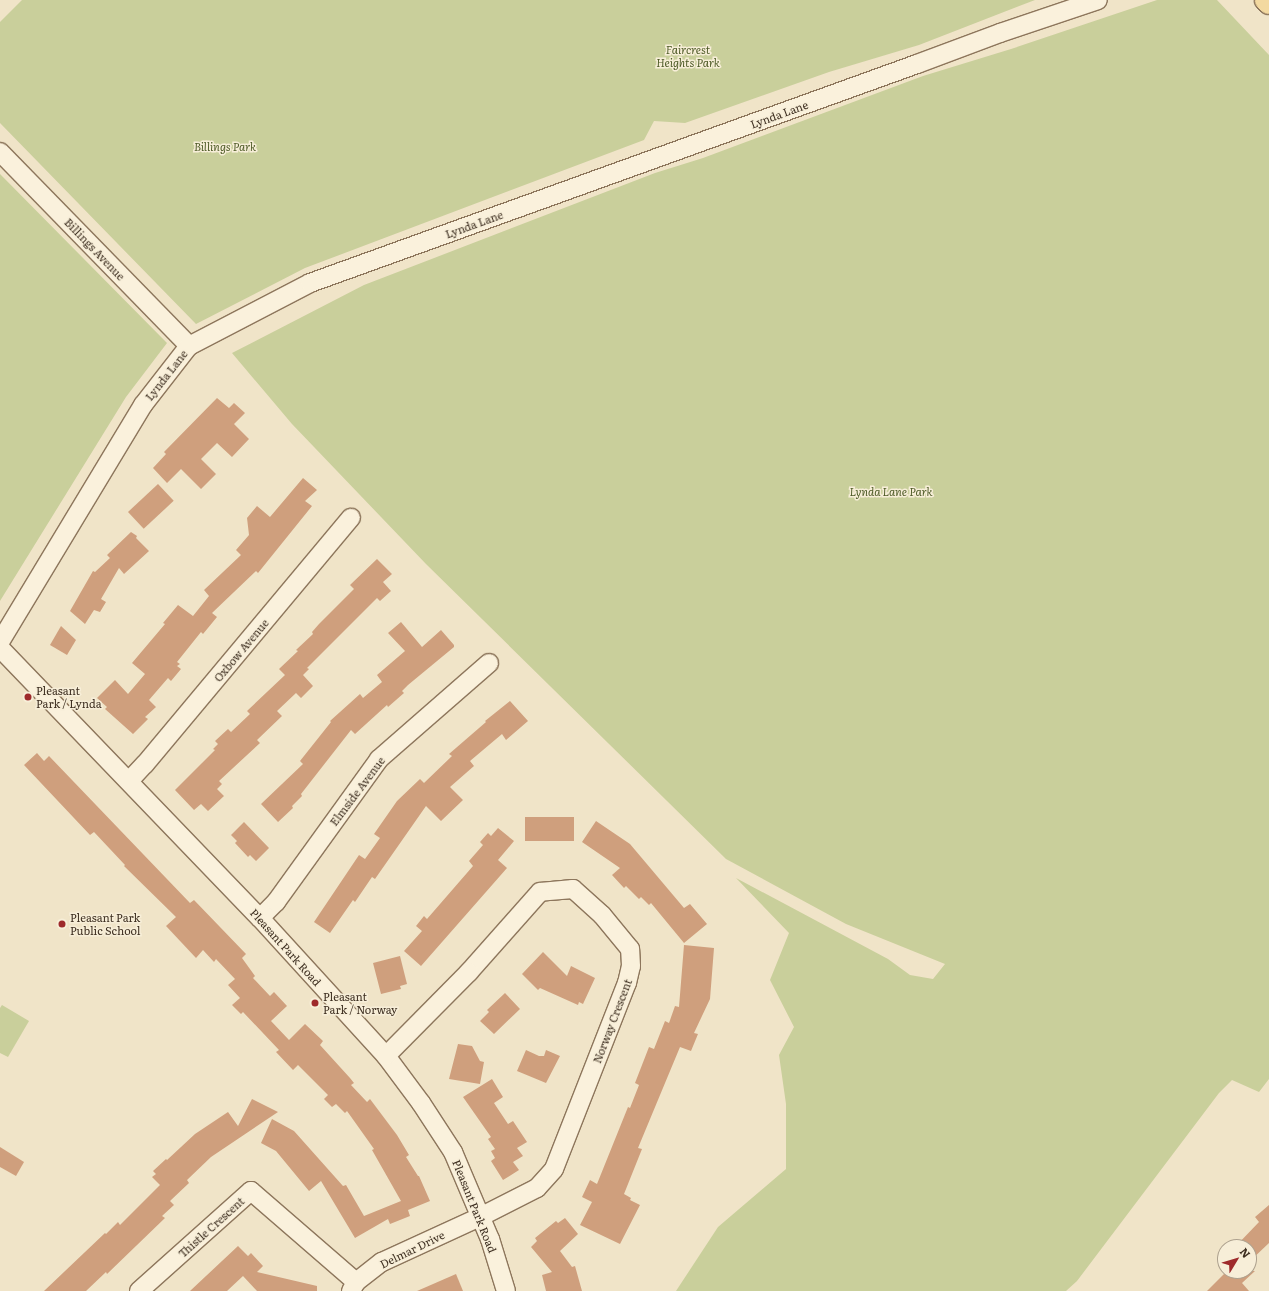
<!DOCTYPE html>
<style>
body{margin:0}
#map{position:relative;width:1269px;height:1291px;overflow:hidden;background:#f0e4c8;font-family:Literata,serif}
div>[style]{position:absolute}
.green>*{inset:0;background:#c9cf9b}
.building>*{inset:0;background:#cf9f7d;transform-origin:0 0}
.roads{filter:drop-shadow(1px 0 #8d765c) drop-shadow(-1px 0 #8d765c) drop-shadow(0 1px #8d765c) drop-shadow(0 -1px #8d765c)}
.minor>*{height:18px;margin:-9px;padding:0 9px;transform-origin:9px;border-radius:9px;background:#faf1dc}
.major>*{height:22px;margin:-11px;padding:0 11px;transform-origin:11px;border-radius:11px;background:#f3d9a0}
.dots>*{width:11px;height:11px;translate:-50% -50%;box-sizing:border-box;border:2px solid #f7eed8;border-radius:50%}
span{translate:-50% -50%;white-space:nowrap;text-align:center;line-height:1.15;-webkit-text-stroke:3px #f7eed8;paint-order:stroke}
.park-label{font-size:11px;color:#4d5a26;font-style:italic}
.street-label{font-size:11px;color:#3d2e20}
.poi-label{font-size:11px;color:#3d2e20}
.left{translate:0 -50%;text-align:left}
.north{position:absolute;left:1217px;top:1239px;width:40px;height:40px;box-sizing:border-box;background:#f7eed8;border:1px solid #ada18e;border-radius:50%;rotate:52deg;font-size:11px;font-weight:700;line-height:16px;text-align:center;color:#3d2e20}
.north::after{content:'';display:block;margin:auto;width:14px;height:18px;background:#9e2a2b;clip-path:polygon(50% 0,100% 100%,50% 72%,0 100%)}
</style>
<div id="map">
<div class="green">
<i style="clip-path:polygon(22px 0,1035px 0,919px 45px,829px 72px,685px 123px,654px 121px,644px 140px,305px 268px,196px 324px,0 123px,0 22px)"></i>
<i style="clip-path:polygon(1157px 0,1217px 0,1269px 55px,1269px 1079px,1259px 1092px,1232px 1080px,1219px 1093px,1077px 1281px,1066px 1291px,676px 1291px,718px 1227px,786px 1169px,786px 1104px,779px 1055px,794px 1027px,770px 980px,789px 933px,736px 878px,888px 959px,910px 975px,933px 979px,945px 964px,846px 924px,726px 859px,426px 564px,292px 424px,232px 353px,364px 285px,655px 173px,703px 158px,923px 76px,1011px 49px)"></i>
<i style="clip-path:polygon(0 174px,167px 343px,126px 397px,0 601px)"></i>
<i style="clip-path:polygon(2px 1005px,29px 1021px,8px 1057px,0 1053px,0 1008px)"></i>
</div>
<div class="building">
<i style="clip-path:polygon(217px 398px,229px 408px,234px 403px,245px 413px,234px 424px,249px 439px,232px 457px,217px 443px,201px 459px,216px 474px,201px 489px,181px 469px,167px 483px,153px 468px,166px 454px,164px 452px)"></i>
<i style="clip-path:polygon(303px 478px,317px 490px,305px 501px,312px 506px,258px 573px,256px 571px,212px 613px,217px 617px,203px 634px,201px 632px,177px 662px,180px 664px,177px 666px,181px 669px,171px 681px,168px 678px,149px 700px,156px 707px,145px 717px,148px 719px,133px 734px,105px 709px,107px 707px,97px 698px,115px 680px,128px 694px,145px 674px,132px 663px,165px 624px,163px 623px,178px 605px,193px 616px,209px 596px,204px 590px,241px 555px,236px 550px,249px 535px,247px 518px,257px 506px,270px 517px)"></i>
<i style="left:158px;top:484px;width:23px;height:41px;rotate:47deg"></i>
<i style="clip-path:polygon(131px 532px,137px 536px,136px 538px,149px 551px,124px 574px,119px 568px,101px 599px,106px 602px,100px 612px,94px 610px,85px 624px,70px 611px,93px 571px,95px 572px,110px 558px,107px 555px)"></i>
<i style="clip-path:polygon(377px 559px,392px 574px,383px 582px,391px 591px,380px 601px,377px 598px,307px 668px,309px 669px,303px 675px,313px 686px,301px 698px,296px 693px,277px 711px,282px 716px,257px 740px,260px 743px,219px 781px,222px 784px,217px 789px,224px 796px,208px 811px,201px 804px,194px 810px,175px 790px,215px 750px,213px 749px,218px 744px,215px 741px,228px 729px,231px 732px,250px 714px,247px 711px,285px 675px,279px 669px,298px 651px,296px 650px,313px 634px,312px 632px,319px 624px,354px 589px,350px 585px)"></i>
<i style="clip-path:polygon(401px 622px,422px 647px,441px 630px,454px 645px,454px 647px,408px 685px,402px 691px,404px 693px,388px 707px,387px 705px,355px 734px,351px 730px,301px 794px,302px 796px,292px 806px,293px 808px,278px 822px,261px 804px,303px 764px,300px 761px,331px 722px,330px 721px,360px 694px,363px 698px,382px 682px,377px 675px,405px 651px,388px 633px)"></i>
<i style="clip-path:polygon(61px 626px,76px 640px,67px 655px,50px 645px)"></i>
<i style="clip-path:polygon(510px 701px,528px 721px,506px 740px,502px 734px,470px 761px,474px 766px,450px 787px,463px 800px,441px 821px,426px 806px,375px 879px,372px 877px,355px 902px,353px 900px,330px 933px,314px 922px,359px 855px,365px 859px,380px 838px,374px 834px,397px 801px,420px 779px,424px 783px,452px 756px,449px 754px,486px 722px,485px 721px)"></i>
<i style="clip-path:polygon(37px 753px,44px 761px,49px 756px,190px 903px,194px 900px,246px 954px,242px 958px,255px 976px,253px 978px,270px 996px,274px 992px,287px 1006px,271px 1021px,289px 1040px,305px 1024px,323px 1041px,320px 1045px,350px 1078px,354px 1083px,351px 1085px,367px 1102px,370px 1099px,397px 1135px,409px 1155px,406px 1157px,418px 1176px,419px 1176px,430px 1201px,408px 1210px,410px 1216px,390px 1224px,388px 1219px,355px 1238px,321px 1181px,309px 1191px,276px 1151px,261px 1143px,272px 1119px,294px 1131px,343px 1186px,346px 1185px,364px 1216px,401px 1201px,372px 1150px,374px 1149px,347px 1111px,345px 1113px,336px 1104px,332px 1107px,324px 1099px,328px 1095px,298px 1065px,293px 1070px,276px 1052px,279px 1050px,243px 1012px,241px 1014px,232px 1005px,240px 998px,228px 985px,235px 979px,216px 959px,214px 962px,203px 950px,196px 958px,166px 926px,176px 917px,124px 866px,125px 865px,94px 832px,90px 835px,24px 765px)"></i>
<i style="left:574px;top:817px;width:24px;height:49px;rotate:90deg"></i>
<i style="clip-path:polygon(596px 821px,630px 844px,684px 908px,690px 904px,707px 924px,684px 943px,651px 903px,649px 905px,641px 897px,639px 899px,626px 886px,624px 888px,612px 875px,620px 868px,582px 842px)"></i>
<i style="clip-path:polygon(244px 822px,269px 848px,256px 861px,250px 855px,248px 857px,235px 843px,237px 841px,231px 835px)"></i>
<i style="clip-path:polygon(498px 828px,514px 841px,498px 860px,507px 868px,421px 966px,404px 951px,422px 931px,416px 926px,424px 916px,427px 919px,473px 866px,469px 861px,483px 845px,480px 842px,488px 833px,491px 836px)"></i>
<i style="clip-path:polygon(684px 945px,714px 948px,710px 999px,694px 1033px,698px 1034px,691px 1051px,680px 1047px,638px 1148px,642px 1149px,624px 1194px,631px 1198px,630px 1200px,640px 1205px,620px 1244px,580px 1225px,592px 1202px,582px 1197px,590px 1180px,597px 1184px,628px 1107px,630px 1108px,639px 1085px,635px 1083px,649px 1047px,654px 1049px,665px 1021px,669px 1023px,675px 1006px,679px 1007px)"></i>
<i style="clip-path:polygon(543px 952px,567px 976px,571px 966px,595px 978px,583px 1004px,579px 1002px,578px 1005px,540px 988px,538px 990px,522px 974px)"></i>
<i style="clip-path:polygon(400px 956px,407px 984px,400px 986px,401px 989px,381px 994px,373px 963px)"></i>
<i style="clip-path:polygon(505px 993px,520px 1009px,494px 1034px,480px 1021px,489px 1012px,487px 1010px)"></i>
<i style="clip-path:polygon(458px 1044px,472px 1046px,480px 1061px,484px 1062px,480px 1084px,449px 1079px)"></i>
<i style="clip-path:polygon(526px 1050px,539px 1056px,544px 1056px,546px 1050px,560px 1056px,546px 1083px,517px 1071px)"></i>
<i style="clip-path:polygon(492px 1079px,503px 1097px,494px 1103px,508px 1124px,513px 1121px,527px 1142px,517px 1148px,523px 1156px,513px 1162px,519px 1170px,503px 1180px,491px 1161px,495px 1158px,491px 1151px,495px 1149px,488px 1139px,491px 1137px,463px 1097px)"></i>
<i style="clip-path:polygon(252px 1099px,278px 1112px,211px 1157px,187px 1180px,189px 1183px,170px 1201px,174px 1205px,162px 1216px,165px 1218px,107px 1274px,106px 1272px,86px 1291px,44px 1291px,105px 1233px,106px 1234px,118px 1222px,120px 1225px,160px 1185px,152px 1177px,156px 1174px,153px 1171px,166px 1159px,167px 1160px,195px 1134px,228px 1112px,238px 1126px)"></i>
<i style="clip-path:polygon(0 1147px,24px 1162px,16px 1176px,0 1167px)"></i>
<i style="clip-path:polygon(1269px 1205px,1269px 1243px,1249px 1262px,1249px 1247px,1235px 1247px,1259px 1222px,1255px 1217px)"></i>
<i style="clip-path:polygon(565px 1218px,578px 1234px,560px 1251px,572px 1267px,575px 1266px,582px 1291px,546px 1291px,542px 1275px,552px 1272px,531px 1247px,537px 1241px,535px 1238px,556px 1221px,558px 1223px)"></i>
<i style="clip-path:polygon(238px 1246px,248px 1256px,251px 1253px,263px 1266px,257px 1272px,317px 1286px,317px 1291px,257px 1291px,243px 1276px,227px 1291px,190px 1291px)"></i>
<i style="clip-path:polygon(1227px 1271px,1255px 1271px,1242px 1283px,1249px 1291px,1207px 1291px)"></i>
<i style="clip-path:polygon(456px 1274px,463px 1291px,417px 1291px)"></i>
</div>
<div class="roads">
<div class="minor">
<i style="left:0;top:152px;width:271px;rotate:45.7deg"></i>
<i style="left:0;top:642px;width:277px;rotate:-58.9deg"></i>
<i style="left:143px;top:405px;width:75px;rotate:-52.1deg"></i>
<i style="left:189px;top:346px;width:136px;rotate:-27.5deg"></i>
<i style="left:310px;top:283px;width:645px;rotate:-19.84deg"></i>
<i style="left:917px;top:64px;width:89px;rotate:-20.5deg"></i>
<i style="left:1000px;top:33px;width:103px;rotate:-18.6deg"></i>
<i style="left:0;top:648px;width:375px;rotate:46.1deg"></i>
<i style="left:260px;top:918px;width:187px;rotate:47.6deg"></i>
<i style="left:386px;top:1056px;width:59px;rotate:53.3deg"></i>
<i style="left:421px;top:1103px;width:59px;rotate:56.9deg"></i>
<i style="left:453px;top:1152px;width:95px;rotate:67deg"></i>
<i style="left:490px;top:1239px;width:54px;rotate:72.9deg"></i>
<i style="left:129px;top:781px;width:23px;rotate:-47deg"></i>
<i style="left:145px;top:764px;width:321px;rotate:-50.1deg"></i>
<i style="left:260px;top:918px;width:23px;rotate:-45deg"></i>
<i style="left:276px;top:902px;width:176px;rotate:-54.2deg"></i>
<i style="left:379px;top:759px;width:146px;rotate:-41.1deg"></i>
<i style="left:139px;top:1291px;width:150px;rotate:-41.8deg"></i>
<i style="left:251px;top:1191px;width:139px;rotate:40.9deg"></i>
<i style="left:351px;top:1291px;width:10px;rotate:-61deg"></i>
<i style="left:356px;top:1282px;width:33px;rotate:-38deg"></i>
<i style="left:382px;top:1262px;width:108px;rotate:-24.7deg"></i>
<i style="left:480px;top:1217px;width:64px;rotate:-27deg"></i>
<i style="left:537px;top:1188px;width:25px;rotate:-48deg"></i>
<i style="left:554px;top:1169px;width:200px;rotate:-68.6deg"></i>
<i style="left:627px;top:983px;width:17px;rotate:-77deg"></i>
<i style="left:631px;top:966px;width:17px;rotate:-93deg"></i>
<i style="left:630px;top:949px;width:44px;rotate:-129.5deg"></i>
<i style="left:602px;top:915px;width:39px;rotate:-138deg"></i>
<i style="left:573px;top:889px;width:33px;rotate:175deg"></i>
<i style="left:540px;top:892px;width:107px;rotate:131.6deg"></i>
<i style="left:469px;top:972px;width:118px;rotate:134.7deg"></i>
</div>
<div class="major">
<i style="left:1266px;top:0;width:4px;rotate:45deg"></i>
</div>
</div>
<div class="dots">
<i style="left:28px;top:697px;background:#9e2a2b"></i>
<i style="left:62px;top:924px;background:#9e2a2b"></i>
<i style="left:315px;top:1003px;background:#9e2a2b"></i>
</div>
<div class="park-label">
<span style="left:688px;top:56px">Faircrest<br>Heights Park</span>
<span style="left:225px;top:146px">Billings Park</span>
<span style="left:891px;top:491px">Lynda Lane Park</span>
</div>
<div class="street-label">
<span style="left:779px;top:114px;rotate:-20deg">Lynda Lane</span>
<span style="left:474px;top:224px;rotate:-20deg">Lynda Lane</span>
<span style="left:95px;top:249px;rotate:46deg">Billings Avenue</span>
<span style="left:166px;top:375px;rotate:-52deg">Lynda Lane</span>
<span style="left:241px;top:650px;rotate:-50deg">Oxbow Avenue</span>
<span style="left:357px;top:791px;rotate:-53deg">Elmside Avenue</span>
<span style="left:286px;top:947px;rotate:48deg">Pleasant Park Road</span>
<span style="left:612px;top:1021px;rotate:-69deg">Norway Crescent</span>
<span style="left:475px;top:1206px;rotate:68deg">Pleasant Park Road</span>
<span style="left:211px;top:1227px;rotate:-42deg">Thistle Crescent</span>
<span style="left:412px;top:1249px;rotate:-26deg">Delmar Drive</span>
</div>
<div class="poi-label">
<span class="left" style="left:36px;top:697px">Pleasant<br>Park / Lynda</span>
<span class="left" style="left:70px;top:924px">Pleasant Park<br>Public School</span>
<span class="left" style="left:323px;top:1003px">Pleasant<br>Park / Norway</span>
</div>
<div class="north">N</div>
</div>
